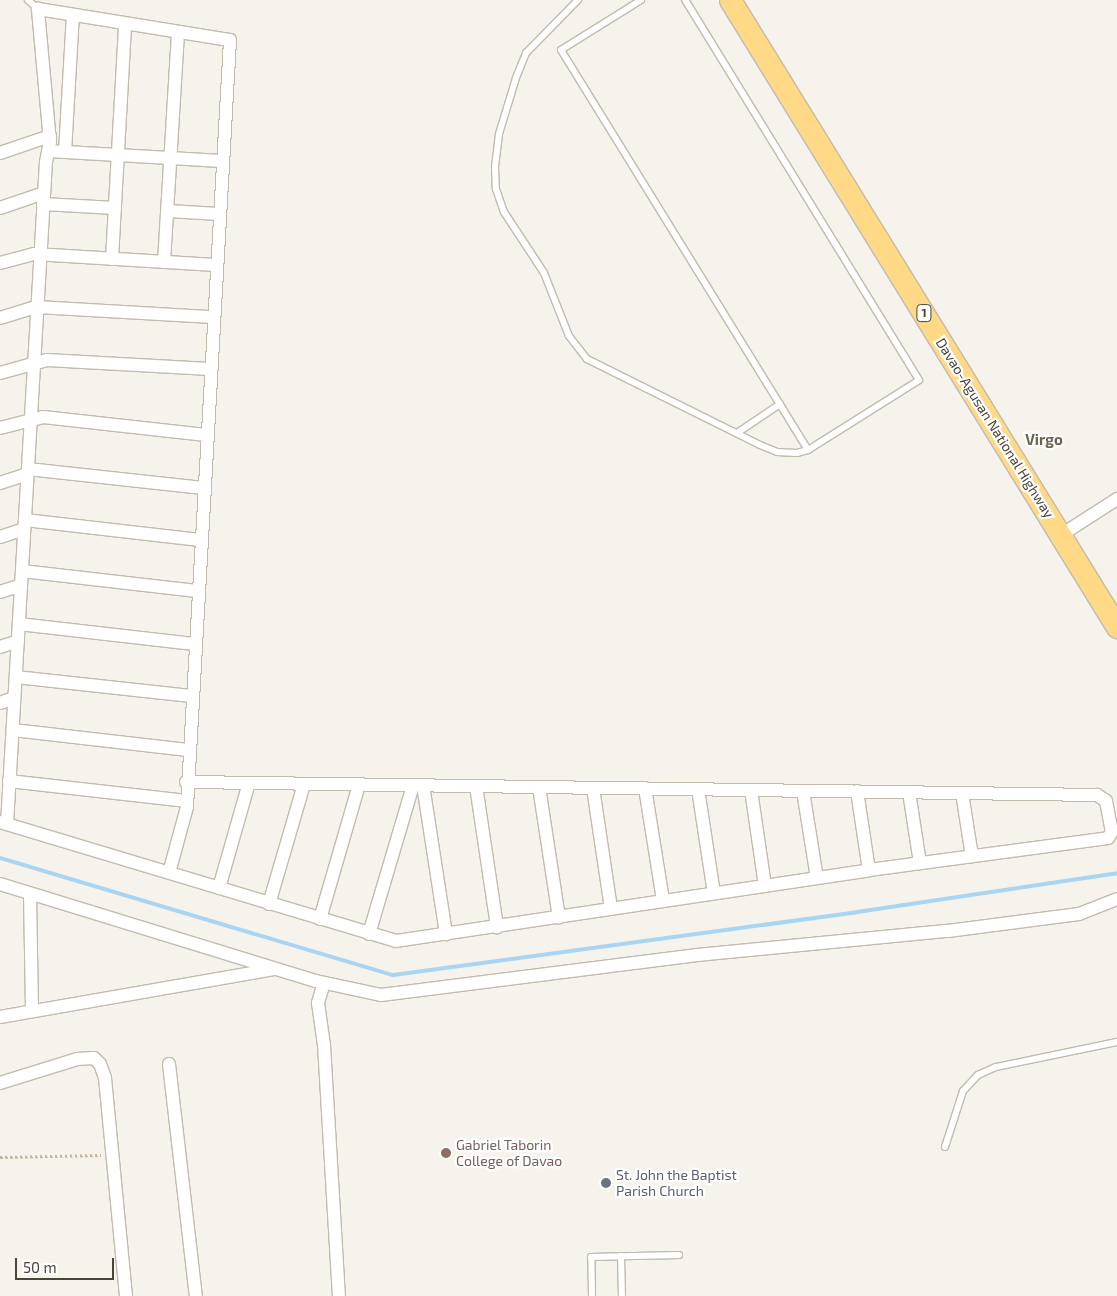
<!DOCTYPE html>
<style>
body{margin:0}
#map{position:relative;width:1117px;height:1296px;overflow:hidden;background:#f6f3ec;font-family:"Exo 2",sans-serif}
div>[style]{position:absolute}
.stream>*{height:4px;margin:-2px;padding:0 2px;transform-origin:2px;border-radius:2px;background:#a9d4f2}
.path>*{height:2.5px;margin-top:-1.25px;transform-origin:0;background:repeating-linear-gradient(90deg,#c4b79f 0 2.5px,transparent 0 5px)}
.roads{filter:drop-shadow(1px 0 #c2bbae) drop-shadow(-1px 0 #c2bbae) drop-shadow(0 1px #c2bbae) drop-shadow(0 -1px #c2bbae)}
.service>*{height:6px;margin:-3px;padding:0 3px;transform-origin:3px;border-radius:3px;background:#fff}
.minor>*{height:12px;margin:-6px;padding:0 6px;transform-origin:6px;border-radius:6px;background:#fff}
.trunk>*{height:21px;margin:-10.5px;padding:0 10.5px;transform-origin:10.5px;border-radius:10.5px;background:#ffd985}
.dots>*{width:14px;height:14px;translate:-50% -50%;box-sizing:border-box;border:2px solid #fff;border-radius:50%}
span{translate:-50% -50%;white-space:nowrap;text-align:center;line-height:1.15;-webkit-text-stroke:4.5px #fff;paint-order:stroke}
.shield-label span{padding:1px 4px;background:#fff;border:1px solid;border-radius:4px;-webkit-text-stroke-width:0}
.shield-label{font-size:12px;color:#4b4439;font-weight:700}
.street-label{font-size:14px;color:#4b4439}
.education-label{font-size:14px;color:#785e54}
.left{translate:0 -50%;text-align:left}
.worship-label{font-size:14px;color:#5b616d}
.neighbourhood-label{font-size:15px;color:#6e6250;font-weight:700}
.scale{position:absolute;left:15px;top:1258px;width:99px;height:22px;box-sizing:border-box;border:2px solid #4b4439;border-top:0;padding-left:6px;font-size:15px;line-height:18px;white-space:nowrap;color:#4b4439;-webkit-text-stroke:4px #fff;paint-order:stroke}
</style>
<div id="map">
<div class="stream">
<i style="left:0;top:858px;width:410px;rotate:16.6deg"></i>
<i style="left:393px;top:975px;width:468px;rotate:-7.7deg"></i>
<i style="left:857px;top:912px;width:263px;rotate:-8.5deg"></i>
</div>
<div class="path">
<i style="left:0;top:1157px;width:101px;rotate:-1.1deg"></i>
</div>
<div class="roads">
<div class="service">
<i style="left:28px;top:0;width:13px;rotate:42deg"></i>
<i style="left:578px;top:0;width:74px;rotate:134.5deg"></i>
<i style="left:526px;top:53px;width:27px;rotate:112deg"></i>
<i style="left:516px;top:78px;width:59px;rotate:106.9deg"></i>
<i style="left:499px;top:134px;width:32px;rotate:97deg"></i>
<i style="left:495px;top:166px;width:23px;rotate:88deg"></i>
<i style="left:496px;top:189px;width:24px;rotate:71deg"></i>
<i style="left:504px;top:212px;width:73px;rotate:56.7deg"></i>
<i style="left:544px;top:273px;width:68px;rotate:68.4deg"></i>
<i style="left:569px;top:336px;width:29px;rotate:52deg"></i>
<i style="left:587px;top:359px;width:193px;rotate:26.4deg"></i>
<i style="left:760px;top:445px;width:18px;rotate:22deg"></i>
<i style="left:777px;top:452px;width:20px;rotate:3deg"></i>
<i style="left:797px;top:453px;width:11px;rotate:-15deg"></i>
<i style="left:808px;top:450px;width:131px;rotate:-32.2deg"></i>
<i style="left:919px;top:380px;width:446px;rotate:-121.6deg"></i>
<i style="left:641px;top:0;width:94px;rotate:148deg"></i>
<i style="left:561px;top:50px;width:470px;rotate:58.3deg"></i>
<i style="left:737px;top:433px;width:52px;rotate:-34deg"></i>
<i style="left:945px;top:1147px;width:59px;rotate:-72.2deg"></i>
<i style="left:963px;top:1091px;width:22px;rotate:-47deg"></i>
<i style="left:978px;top:1075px;width:20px;rotate:-24deg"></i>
<i style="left:996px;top:1067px;width:124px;rotate:-11.7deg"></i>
<i style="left:621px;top:1256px;width:40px;rotate:88.6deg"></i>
<i style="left:592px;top:1296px;width:39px;rotate:-91deg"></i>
<i style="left:591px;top:1257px;width:88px;rotate:-1.3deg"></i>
</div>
<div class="minor">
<i style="left:48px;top:151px;width:174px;rotate:3.3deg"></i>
<i style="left:65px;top:152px;width:137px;rotate:-86.7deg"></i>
<i style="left:0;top:153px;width:53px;rotate:-18.8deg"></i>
<i style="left:43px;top:204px;width:72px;rotate:3.2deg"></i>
<i style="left:0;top:208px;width:46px;rotate:-18.8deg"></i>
<i style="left:168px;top:211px;width:51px;rotate:3.4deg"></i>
<i style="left:112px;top:259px;width:236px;rotate:-86.8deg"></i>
<i style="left:164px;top:262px;width:230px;rotate:-86.5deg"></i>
<i style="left:0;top:263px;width:35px;rotate:-15deg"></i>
<i style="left:34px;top:254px;width:182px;rotate:3.5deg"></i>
<i style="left:0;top:318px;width:39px;rotate:-17deg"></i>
<i style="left:37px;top:307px;width:176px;rotate:3.3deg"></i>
<i style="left:0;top:373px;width:49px;rotate:-15.5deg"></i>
<i style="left:47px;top:360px;width:163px;rotate:3.2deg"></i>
<i style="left:0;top:428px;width:44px;rotate:-14.3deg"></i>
<i style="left:43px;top:417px;width:164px;rotate:6.3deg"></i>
<i style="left:28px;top:469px;width:176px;rotate:6.2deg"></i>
<i style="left:0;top:483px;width:29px;rotate:-18deg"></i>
<i style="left:25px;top:520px;width:176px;rotate:6.5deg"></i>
<i style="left:1061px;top:535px;width:67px;rotate:-32.7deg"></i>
<i style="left:0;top:537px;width:25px;rotate:-18deg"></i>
<i style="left:22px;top:571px;width:176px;rotate:6.5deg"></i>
<i style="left:0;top:592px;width:22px;rotate:-18deg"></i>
<i style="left:19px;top:624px;width:176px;rotate:6.5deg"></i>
<i style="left:0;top:647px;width:19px;rotate:-18deg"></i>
<i style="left:16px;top:677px;width:176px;rotate:6.2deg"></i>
<i style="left:0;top:703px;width:15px;rotate:-20deg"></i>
<i style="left:13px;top:730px;width:176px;rotate:6.5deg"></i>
<i style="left:9px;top:781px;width:179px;rotate:6.4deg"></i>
<i style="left:423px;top:785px;width:151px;rotate:81.2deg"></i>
<i style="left:476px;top:786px;width:143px;rotate:81.5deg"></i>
<i style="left:539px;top:787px;width:132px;rotate:81.3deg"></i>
<i style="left:593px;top:788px;width:122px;rotate:81.5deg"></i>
<i style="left:645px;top:788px;width:114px;rotate:80.9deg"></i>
<i style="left:698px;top:789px;width:105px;rotate:81.3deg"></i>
<i style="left:751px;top:790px;width:97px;rotate:81.7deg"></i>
<i style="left:803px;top:791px;width:88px;rotate:80.9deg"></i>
<i style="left:857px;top:791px;width:80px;rotate:81.4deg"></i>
<i style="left:909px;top:792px;width:72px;rotate:81.2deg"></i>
<i style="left:962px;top:793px;width:64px;rotate:81deg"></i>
<i style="left:0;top:822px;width:413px;rotate:16.7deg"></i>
<i style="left:396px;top:941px;width:478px;rotate:-8.5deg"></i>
<i style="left:869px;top:870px;width:241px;rotate:-7.6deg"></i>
<i style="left:1108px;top:838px;width:7px;rotate:-56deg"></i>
<i style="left:1112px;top:832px;width:32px;rotate:-101deg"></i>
<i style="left:1106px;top:801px;width:11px;rotate:-146deg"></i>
<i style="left:1097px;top:795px;width:911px;rotate:-179.18deg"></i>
<i style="left:7px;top:824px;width:663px;rotate:-86.63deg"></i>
<i style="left:46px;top:162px;width:20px;rotate:-79deg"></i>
<i style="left:50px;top:142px;width:134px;rotate:-95.2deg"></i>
<i style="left:38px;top:9px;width:194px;rotate:9.2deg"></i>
<i style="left:230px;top:40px;width:768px;rotate:93.21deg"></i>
<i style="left:187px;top:807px;width:68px;rotate:105.3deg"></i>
<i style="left:0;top:884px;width:331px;rotate:17.1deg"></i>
<i style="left:316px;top:981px;width:66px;rotate:12.2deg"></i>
<i style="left:381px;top:995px;width:319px;rotate:-7.2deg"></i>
<i style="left:697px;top:955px;width:252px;rotate:-5.5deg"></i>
<i style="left:948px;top:931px;width:132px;rotate:-7.4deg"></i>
<i style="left:1079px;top:914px;width:41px;rotate:-21.5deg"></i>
<i style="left:219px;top:888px;width:109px;rotate:-74.1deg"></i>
<i style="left:30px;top:894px;width:117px;rotate:89deg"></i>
<i style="left:269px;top:904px;width:125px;rotate:-73.7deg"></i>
<i style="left:320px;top:919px;width:140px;rotate:-73.8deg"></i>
<i style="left:369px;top:934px;width:155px;rotate:-73.5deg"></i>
<i style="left:324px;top:983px;width:21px;rotate:107deg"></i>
<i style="left:318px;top:1003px;width:42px;rotate:81.9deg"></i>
<i style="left:324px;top:1045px;width:251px;rotate:86.6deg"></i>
<i style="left:0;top:1017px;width:278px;rotate:-9.9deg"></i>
<i style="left:169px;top:1064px;width:234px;rotate:83.4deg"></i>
<i style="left:0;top:1083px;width:81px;rotate:-17.3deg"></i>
<i style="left:77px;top:1059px;width:17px;rotate:-3deg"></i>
<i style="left:94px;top:1058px;width:8px;rotate:45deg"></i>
<i style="left:100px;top:1064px;width:15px;rotate:70deg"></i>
<i style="left:105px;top:1078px;width:219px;rotate:84.5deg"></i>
</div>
<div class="trunk">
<i style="left:730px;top:0;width:737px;rotate:58.32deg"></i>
</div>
</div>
<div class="dots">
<i style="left:446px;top:1153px;background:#8d6e63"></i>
<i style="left:606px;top:1183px;background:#6b7280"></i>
</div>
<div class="shield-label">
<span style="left:924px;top:313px">1</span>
</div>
<div class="street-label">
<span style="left:995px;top:428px;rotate:58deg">Davao-Agusan National Highway</span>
</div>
<div class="education-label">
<span class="left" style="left:456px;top:1153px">Gabriel Taborin<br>College of Davao</span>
</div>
<div class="worship-label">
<span class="left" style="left:616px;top:1183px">St. John the Baptist<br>Parish Church</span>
</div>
<div class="neighbourhood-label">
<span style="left:1044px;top:440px">Virgo</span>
</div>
<div class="scale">50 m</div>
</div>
